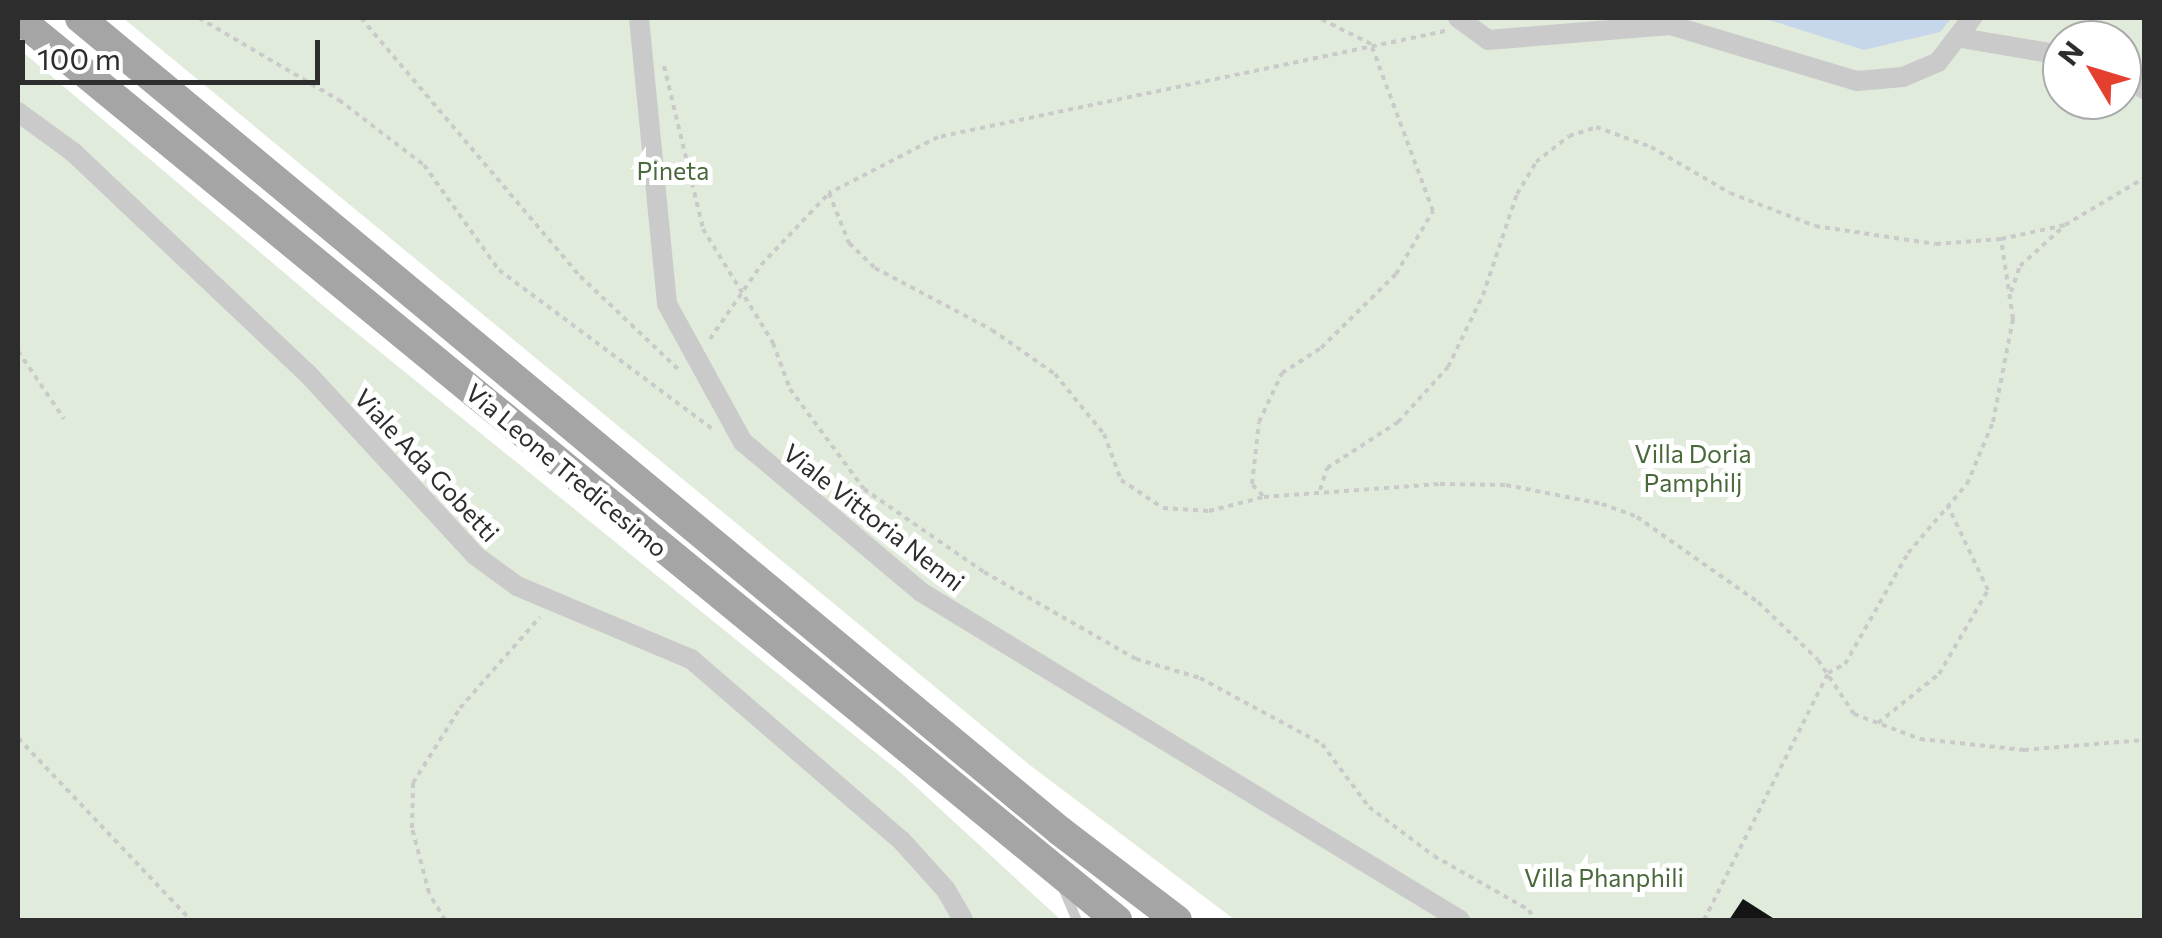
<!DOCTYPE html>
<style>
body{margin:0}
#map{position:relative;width:2162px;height:938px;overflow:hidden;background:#fff;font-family:Commissioner,sans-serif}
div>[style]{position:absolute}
.green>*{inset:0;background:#e1ebdb}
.water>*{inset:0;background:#c7d7eb}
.building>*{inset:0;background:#141414}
.path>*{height:4px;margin-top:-2px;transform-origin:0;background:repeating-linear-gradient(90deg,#cacaca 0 5px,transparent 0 10px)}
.lane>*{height:10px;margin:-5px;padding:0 5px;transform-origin:5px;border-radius:5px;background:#cacaca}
.street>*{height:20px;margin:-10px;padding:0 10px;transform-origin:10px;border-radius:10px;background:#cacaca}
.primary>*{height:30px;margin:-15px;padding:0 15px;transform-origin:15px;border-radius:15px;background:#a5a5a5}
span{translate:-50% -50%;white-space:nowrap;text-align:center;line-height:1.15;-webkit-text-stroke:10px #fff;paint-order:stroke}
.park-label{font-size:25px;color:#49693b}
.street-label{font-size:25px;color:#2d2d2d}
.frame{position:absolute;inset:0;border:20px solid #2d2d2d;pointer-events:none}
.north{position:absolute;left:2042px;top:20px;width:100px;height:100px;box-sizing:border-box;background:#fff;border:2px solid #ababab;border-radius:50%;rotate:308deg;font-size:28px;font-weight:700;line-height:40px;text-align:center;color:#2d2d2d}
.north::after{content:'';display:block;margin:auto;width:35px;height:45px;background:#e53f2f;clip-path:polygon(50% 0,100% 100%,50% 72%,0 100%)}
.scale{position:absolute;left:20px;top:40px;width:300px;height:45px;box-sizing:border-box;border:5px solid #2d2d2d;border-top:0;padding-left:12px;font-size:30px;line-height:35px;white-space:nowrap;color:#2d2d2d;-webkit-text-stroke:8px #fff;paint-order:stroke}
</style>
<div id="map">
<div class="green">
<i style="clip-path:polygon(evenodd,123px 18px,2144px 18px,2144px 920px,1235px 920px,1031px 766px,123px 18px,2062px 40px,2122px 40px,2122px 100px,2062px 100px,2062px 40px)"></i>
<i style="clip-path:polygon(18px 48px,332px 313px,901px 773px,1061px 920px,18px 920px)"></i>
</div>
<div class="water">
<i style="clip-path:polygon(1763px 18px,1952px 18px,1940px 32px,1864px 50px)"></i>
</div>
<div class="building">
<i style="clip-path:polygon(1743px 899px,1776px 920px,1729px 920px)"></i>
</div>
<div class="path">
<i style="left:199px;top:18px;width:162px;rotate:30.4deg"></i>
<i style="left:339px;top:100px;width:107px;rotate:37.4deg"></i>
<i style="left:424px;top:165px;width:129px;rotate:54.5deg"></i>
<i style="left:499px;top:270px;width:266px;rotate:36.7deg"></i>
<i style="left:361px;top:18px;width:338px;rotate:49.7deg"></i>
<i style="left:580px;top:276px;width:135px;rotate:43.5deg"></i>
<i style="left:1445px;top:31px;width:518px;rotate:168.19deg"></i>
<i style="left:938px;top:137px;width:123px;rotate:152.8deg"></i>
<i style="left:829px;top:193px;width:54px;rotate:68.2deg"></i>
<i style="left:849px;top:243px;width:36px;rotate:44deg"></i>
<i style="left:875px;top:268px;width:132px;rotate:27.9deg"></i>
<i style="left:992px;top:330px;width:77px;rotate:34.9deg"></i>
<i style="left:1055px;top:374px;width:77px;rotate:50.8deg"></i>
<i style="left:1104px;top:434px;width:49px;rotate:69.7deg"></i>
<i style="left:1121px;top:480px;width:50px;rotate:33.7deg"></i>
<i style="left:1163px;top:508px;width:46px;rotate:3.7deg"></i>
<i style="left:1209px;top:511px;width:57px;rotate:-14.3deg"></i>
<i style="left:1264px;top:497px;width:176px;rotate:-4.2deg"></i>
<i style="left:1440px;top:484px;width:66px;rotate:0.9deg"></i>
<i style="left:1506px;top:485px;width:98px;rotate:11.2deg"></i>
<i style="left:1602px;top:504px;width:37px;rotate:20deg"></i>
<i style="left:1637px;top:517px;width:148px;rotate:35.1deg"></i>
<i style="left:1758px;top:602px;width:83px;rotate:44deg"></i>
<i style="left:1818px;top:660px;width:65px;rotate:56.3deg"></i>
<i style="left:1854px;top:714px;width:71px;rotate:20.7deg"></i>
<i style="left:1920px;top:739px;width:105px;rotate:6deg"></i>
<i style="left:2024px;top:750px;width:120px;rotate:-4.8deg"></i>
<i style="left:664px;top:66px;width:168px;rotate:76.5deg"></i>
<i style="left:703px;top:229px;width:134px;rotate:58.4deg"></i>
<i style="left:773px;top:343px;width:49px;rotate:69.7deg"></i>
<i style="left:790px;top:389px;width:124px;rotate:53.5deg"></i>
<i style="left:864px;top:489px;width:146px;rotate:34.7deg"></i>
<i style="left:984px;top:572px;width:175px;rotate:29.8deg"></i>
<i style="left:1136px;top:659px;width:67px;rotate:16.5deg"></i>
<i style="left:1200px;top:678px;width:139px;rotate:28.4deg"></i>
<i style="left:1322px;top:744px;width:79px;rotate:53.3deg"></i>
<i style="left:1369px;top:807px;width:81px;rotate:37deg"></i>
<i style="left:1434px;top:856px;width:109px;rotate:29.6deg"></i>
<i style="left:1529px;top:910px;width:11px;rotate:63deg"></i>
<i style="left:2011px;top:292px;width:28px;rotate:-71deg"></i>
<i style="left:2020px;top:266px;width:58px;rotate:-42.2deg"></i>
<i style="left:710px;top:339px;width:90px;rotate:-55.4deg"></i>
<i style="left:761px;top:265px;width:99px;rotate:-46.6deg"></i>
<i style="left:18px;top:351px;width:82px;rotate:55.9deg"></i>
<i style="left:1320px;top:490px;width:23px;rotate:-72deg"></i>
<i style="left:1327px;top:468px;width:85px;rotate:-32.9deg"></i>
<i style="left:1398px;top:422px;width:74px;rotate:-47.7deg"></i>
<i style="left:1448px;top:367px;width:80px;rotate:-64.1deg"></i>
<i style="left:1483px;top:295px;width:107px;rotate:-71.4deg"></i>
<i style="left:1517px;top:194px;width:37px;rotate:-59deg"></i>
<i style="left:1536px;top:162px;width:42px;rotate:-38.2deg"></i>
<i style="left:1569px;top:136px;width:28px;rotate:-18deg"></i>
<i style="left:1596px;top:127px;width:59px;rotate:20deg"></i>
<i style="left:1651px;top:147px;width:91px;rotate:30.2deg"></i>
<i style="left:1730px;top:193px;width:91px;rotate:21.2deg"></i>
<i style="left:1815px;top:226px;width:122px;rotate:8.5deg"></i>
<i style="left:1936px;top:244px;width:65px;rotate:-4.4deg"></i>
<i style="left:1263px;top:496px;width:16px;rotate:-133deg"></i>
<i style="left:1252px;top:484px;width:62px;rotate:-83.6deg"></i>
<i style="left:1259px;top:422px;width:54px;rotate:-64.9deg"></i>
<i style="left:1282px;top:373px;width:46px;rotate:-32.7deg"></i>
<i style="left:1321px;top:348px;width:105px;rotate:-44.6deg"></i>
<i style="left:1396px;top:274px;width:73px;rotate:-59.6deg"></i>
<i style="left:1433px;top:211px;width:178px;rotate:-110.4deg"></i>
<i style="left:1371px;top:44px;width:58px;rotate:-153.4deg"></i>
<i style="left:1878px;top:723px;width:78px;rotate:-38.8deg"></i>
<i style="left:1939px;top:674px;width:97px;rotate:-59.7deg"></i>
<i style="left:1988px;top:590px;width:93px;rotate:-115.5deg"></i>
<i style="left:18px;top:738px;width:251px;rotate:46.5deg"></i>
<i style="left:445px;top:920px;width:31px;rotate:-121deg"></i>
<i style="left:429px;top:893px;width:67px;rotate:-104.7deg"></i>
<i style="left:412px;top:828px;width:45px;rotate:-88.7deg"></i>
<i style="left:413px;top:783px;width:89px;rotate:-57.9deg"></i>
<i style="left:460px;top:708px;width:121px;rotate:-48.7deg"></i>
<i style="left:1704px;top:920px;width:276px;rotate:-63.3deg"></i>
<i style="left:1828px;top:673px;width:19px;rotate:-28deg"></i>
<i style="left:1845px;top:664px;width:128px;rotate:-60.4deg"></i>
<i style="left:1908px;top:553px;width:91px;rotate:-49.5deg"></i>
<i style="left:1967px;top:484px;width:67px;rotate:-67.2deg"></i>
<i style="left:1993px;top:422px;width:105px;rotate:-79deg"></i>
<i style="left:2013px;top:319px;width:81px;rotate:-98.5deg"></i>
<i style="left:2001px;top:239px;width:66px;rotate:-12.3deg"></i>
<i style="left:2065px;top:225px;width:92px;rotate:-30.7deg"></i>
</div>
<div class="lane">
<i style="left:1064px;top:890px;width:33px;rotate:67deg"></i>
</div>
<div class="street">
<i style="left:639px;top:18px;width:287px;rotate:84.4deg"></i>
<i style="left:667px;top:304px;width:158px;rotate:61.2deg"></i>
<i style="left:743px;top:442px;width:233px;rotate:40.1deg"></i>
<i style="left:921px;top:592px;width:631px;rotate:31.32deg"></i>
<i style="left:1458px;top:18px;width:37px;rotate:36deg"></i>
<i style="left:1488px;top:40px;width:183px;rotate:-4.7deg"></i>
<i style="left:1670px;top:25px;width:195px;rotate:16.7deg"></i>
<i style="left:1857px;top:81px;width:46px;rotate:-5deg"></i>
<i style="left:1903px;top:77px;width:38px;rotate:-23deg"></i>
<i style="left:1938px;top:62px;width:56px;rotate:-52.3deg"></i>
<i style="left:1961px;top:38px;width:102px;rotate:9.6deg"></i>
<i style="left:2122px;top:73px;width:27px;rotate:36deg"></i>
<i style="left:18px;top:112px;width:68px;rotate:36deg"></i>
<i style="left:73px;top:152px;width:322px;rotate:43.4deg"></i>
<i style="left:307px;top:373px;width:249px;rotate:47.3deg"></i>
<i style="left:476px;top:556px;width:51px;rotate:36.2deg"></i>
<i style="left:517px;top:586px;width:189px;rotate:22.8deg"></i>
<i style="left:691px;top:659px;width:277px;rotate:40.8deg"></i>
<i style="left:901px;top:840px;width:67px;rotate:48deg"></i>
<i style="left:946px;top:890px;width:34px;rotate:60deg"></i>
</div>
<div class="primary">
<i style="left:18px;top:18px;width:1422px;rotate:39.38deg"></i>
<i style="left:80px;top:18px;width:1273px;rotate:39.68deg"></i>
<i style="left:1060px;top:831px;width:147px;rotate:37.3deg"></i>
</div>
<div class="park-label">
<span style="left:673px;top:170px">Pineta</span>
<span style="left:1693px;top:468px">Villa Doria<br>Pamphilj</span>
<span style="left:1604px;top:877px">Villa Phanphili</span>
</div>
<div class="street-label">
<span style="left:427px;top:465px;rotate:47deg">Viale Ada Gobetti</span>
<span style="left:567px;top:470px;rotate:40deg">Via Leone Tredicesimo</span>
<span style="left:874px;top:517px;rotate:38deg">Viale Vittoria Nenni</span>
</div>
<div class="frame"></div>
<div class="north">N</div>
<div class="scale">100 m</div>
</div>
